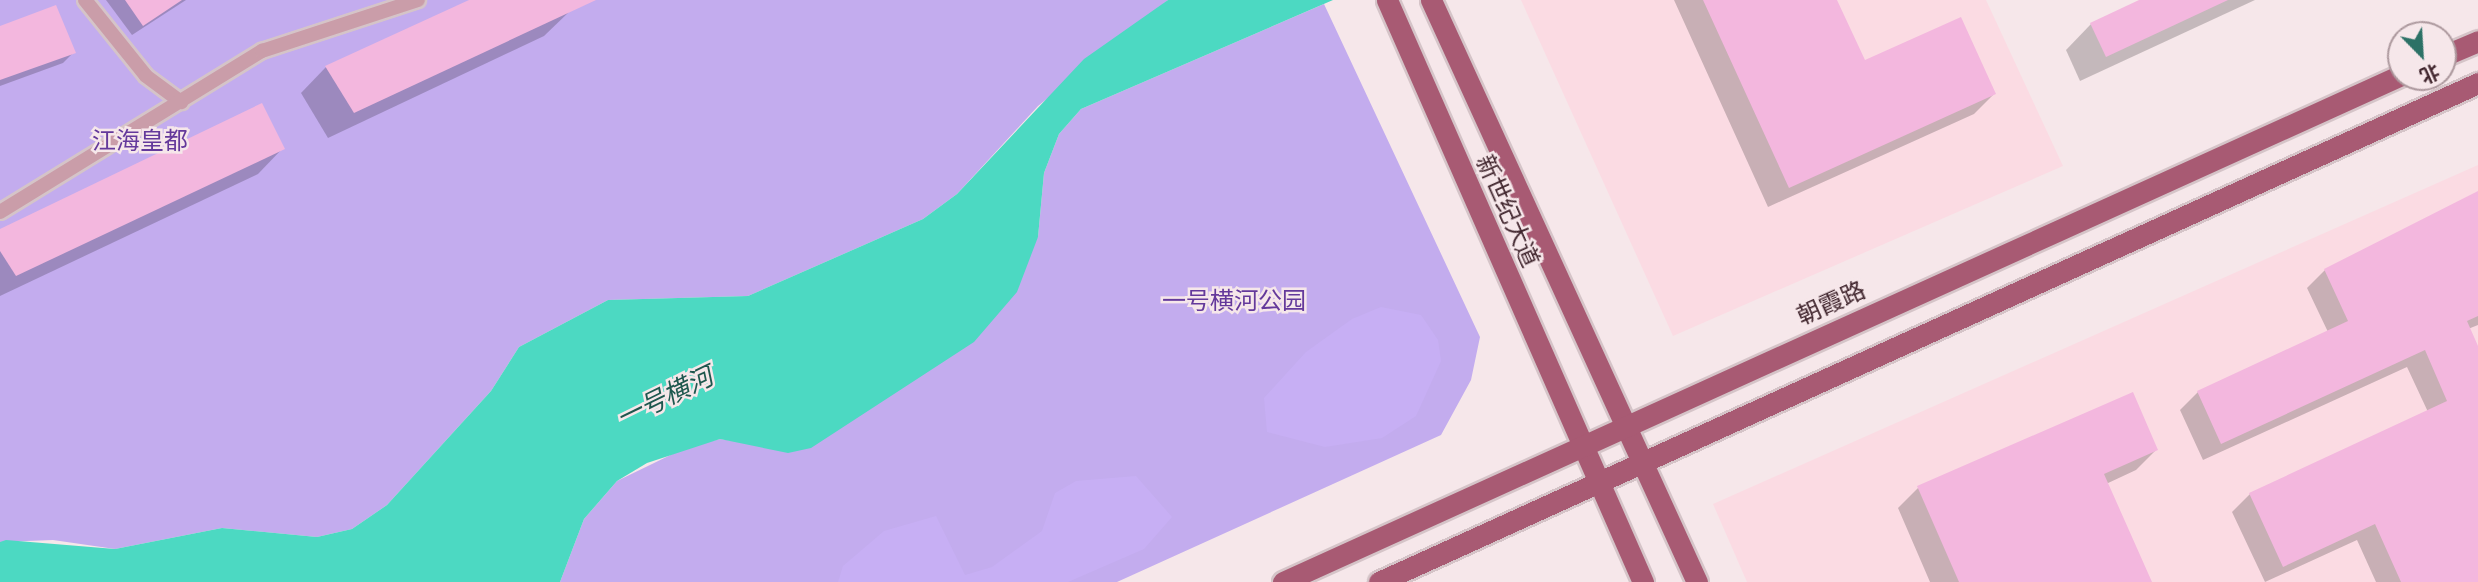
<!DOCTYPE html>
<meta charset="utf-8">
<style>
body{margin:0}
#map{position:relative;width:2478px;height:582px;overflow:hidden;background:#f6e7ea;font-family:Montserrat,"Noto Sans SC",sans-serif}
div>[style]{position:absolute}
.built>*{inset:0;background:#fbdbe3}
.green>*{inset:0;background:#c3acee}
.forest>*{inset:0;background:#c7aff4}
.water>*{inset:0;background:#4cd9c2}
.shadow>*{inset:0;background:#0003}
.building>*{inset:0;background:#f3b7de}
.roads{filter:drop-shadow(2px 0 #d5c4c8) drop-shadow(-2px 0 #d5c4c8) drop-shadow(0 2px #d5c4c8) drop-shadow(0 -2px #d5c4c8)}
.lane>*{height:14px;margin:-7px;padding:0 7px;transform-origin:7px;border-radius:7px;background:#ca9da9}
.primary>*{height:21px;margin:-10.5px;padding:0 10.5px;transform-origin:10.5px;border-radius:10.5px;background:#a85a73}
span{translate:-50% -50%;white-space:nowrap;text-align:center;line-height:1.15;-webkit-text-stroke:5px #f6e7ea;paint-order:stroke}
.park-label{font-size:24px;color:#64399b}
.street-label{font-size:24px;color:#40252d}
.water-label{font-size:26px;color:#1e574e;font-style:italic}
.north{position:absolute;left:2387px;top:21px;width:70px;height:70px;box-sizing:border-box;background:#f6e7ea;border:2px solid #ad999e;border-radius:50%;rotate:156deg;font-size:19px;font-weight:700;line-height:28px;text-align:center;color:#40252d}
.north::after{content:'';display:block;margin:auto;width:24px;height:32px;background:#2c7166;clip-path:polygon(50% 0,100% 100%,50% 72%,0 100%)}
</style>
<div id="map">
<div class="built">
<i style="clip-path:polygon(1521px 0,1986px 0,2063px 166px,1673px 336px)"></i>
<i style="clip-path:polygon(2478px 165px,2478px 582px,1747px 582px,1713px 504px)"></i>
</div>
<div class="green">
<i style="clip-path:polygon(0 0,1168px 0,1038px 106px,957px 194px,923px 219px,748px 296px,608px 300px,519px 347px,491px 391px,387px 505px,352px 529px,317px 537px,222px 528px,115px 549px,53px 540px,0 542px)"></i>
<i style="clip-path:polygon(1324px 4px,1480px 337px,1471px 380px,1441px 435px,1117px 582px,560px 582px,584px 519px,617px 481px,687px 447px,720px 439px,748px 443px,1038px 237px,1044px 173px,1059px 134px,1081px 109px)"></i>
</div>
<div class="forest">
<i style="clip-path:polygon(1381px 307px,1421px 315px,1438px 340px,1441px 361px,1416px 416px,1382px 438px,1325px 447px,1267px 432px,1264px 398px,1306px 352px,1352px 319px)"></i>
<i style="clip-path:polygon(1136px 476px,1172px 517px,1144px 549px,1068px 582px,838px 582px,843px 566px,884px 531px,936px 516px,965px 575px,992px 567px,1042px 531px,1055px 493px,1076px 481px)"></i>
</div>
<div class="water">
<i style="clip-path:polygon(1168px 0,1333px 0,1081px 109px,1059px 134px,1044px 173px,1038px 237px,1017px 292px,974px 342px,811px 448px,788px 453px,720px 439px,647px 463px,617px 481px,584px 519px,560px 582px,0 582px,0 542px,6px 540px,115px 549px,222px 528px,317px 537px,352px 529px,387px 505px,491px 391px,519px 347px,608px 300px,748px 296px,923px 219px,957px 194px,1084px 59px)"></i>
</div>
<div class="shadow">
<i style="clip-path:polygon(106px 0,186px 0,132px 35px)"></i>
<i style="clip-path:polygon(474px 0,566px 0,570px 11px,544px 36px,328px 138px,301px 93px,326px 67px)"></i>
<i style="clip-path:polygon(1674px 0,1836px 0,1864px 63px,1994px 94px,1974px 114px,1768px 207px)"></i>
<i style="clip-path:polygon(2143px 0,2255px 0,2080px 81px,2066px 50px,2091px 24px)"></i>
<i style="clip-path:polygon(0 28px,74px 52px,63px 63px,0 86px)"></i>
<i style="clip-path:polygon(283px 148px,258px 174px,0 296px,0 231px)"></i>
<i style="clip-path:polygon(2478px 193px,2478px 325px,2468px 329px,2478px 350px,2478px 582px,2376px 582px,2357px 540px,2265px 582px,2232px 512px,2250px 494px,2428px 412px,2407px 367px,2203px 460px,2180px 410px,2198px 392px,2328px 332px,2307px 288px,2325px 270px)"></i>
<i style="clip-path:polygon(2156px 450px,2136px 470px,2106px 484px,2149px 582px,1930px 582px,1898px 508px,1918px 488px)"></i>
</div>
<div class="building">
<i style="clip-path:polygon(125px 0,182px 0,143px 26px)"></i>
<i style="clip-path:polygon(469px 0,596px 0,354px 113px,325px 66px)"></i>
<i style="clip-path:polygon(1703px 0,1837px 0,1865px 60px,1961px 17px,1996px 94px,1789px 188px)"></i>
<i style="clip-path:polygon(2139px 0,2228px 0,2106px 57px,2090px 23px)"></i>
<i style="clip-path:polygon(56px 5px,76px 53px,0 80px,0 26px)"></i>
<i style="clip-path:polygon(262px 103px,285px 149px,16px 276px,0 251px,0 229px)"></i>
<i style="clip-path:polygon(2478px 191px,2478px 316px,2467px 321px,2478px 346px,2478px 582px,2401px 582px,2375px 524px,2283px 567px,2249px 493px,2447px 401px,2425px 350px,2221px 444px,2197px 391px,2348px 321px,2324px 269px)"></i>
<i style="clip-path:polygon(2133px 392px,2158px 450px,2104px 474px,2152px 582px,1959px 582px,1917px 486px)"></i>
</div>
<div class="roads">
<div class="lane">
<i style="left:85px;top:0;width:97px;rotate:51.2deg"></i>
<i style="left:146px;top:76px;width:44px;rotate:36.6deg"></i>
<i style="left:0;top:212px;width:308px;rotate:-31.6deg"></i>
<i style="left:262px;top:51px;width:164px;rotate:-18.1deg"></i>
</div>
<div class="primary">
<i style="left:1387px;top:0;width:636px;rotate:66.26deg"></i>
<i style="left:1431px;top:0;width:640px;rotate:65.44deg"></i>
<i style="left:2443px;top:56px;width:38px;rotate:-23deg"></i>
<i style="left:1283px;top:582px;width:1228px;rotate:-24.39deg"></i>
<i style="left:1379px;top:582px;width:1207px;rotate:-24.42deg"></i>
</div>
</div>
<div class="park-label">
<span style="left:140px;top:141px">江海皇都</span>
<span style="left:1234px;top:301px">一号横河公园</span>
</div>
<div class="street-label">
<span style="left:1508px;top:211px;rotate:66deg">新世纪大道</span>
<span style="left:1831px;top:303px;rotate:-24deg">朝霞路</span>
</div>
<div class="water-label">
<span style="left:665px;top:398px;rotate:-26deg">一号横河</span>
</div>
<div class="north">北</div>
</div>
